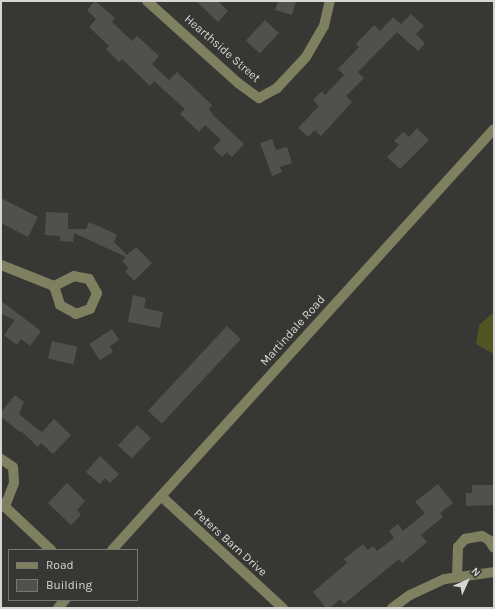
<!DOCTYPE html>
<style>
body{margin:0}
#map{position:relative;width:495px;height:609px;overflow:hidden;background:#373834;font-family:Karla,sans-serif}
div>[style]{position:absolute}
.green>*{inset:0;background:#525423}
.building>*{inset:0;background:#50514c;transform-origin:0 0}
.minor>*{height:10px;margin:-5px;padding:0 5px;transform-origin:5px;border-radius:5px;background:#7e8060}
span{translate:-50% -50%;white-space:nowrap;text-align:center;line-height:1.15;-webkit-text-stroke:3.5px #373834;paint-order:stroke}
.street-label{font-size:12px;color:#d6d6d4}
.frame{position:absolute;inset:0;border:2px solid #d6d6d4;pointer-events:none}
.legend{position:absolute;left:8px;top:549px;width:130px;height:52px;box-sizing:border-box;background:#373834;border:1px solid #777774;margin:0;padding:5px 7px;list-style:none;font-size:12px;color:#d6d6d4}
.legend li{display:flex;align-items:center;gap:8px;height:20px}
.legend b{width:20px;border:1px solid #777774}
.north{position:absolute;left:447px;top:561px;width:40px;height:40px;-webkit-text-stroke:3px #373834;paint-order:stroke;rotate:45deg;font-size:11px;font-weight:700;line-height:16px;text-align:center;color:#d6d6d4}
.north::after{content:'';display:block;margin:auto;width:14px;height:18px;background:#d6d6d4;clip-path:polygon(50% 0,100% 100%,50% 72%,0 100%)}
</style>
<div id="map">
<div class="green">
<i style="clip-path:polygon(494px 312px,494px 354px,476px 344px,479px 325px)"></i>
</div>
<div class="building">
<i style="clip-path:polygon(95px 1px,115px 18px,112px 22px,132px 41px,137px 36px,159px 56px,152px 64px,169px 80px,177px 72px,212px 105px,209px 109px,214px 116px,244px 144px,232px 157px,227px 152px,222px 157px,213px 148px,221px 140px,205px 125px,199px 132px,180px 114px,185px 109px,154px 81px,150px 86px,122px 59px,119px 62px,106px 49px,109px 46px,89px 27px,96px 19px,87px 10px)"></i>
<i style="clip-path:polygon(196px 1px,218px 1px,228px 11px,218px 22px)"></i>
<i style="clip-path:polygon(278px 1px,296px 1px,292px 15px,275px 10px)"></i>
<i style="clip-path:polygon(411px 14px,424px 26px,416px 34px,425px 43px,418px 51px,397px 32px,358px 72px,364px 78px,346px 96px,352px 102px,321px 136px,315px 130px,308px 137px,298px 128px,319px 106px,313px 100px,322px 91px,325px 95px,344px 75px,338px 69px,359px 47px,356px 44px,374px 25px,380px 31px,393px 17px,401px 24px)"></i>
<i style="left:265px;top:20px;width:19px;height:28px;rotate:43deg"></i>
<i style="clip-path:polygon(417px 128px,429px 140px,400px 169px,387px 157px,399px 145px,394px 141px,403px 132px,409px 137px)"></i>
<i style="clip-path:polygon(272px 139px,276px 150px,287px 147px,292px 163px,280px 167px,282px 172px,272px 176px,260px 143px)"></i>
<i style="clip-path:polygon(1px 198px,38px 217px,28px 237px,1px 223px)"></i>
<i style="clip-path:polygon(46px 212px,68px 213px,68px 229px,86px 229px,89px 222px,107px 230px,117px 235px,114px 242px,127px 255px,136px 247px,152px 263px,134px 281px,125px 271px,129px 268px,122px 261px,126px 257px,74px 233px,73px 242px,60px 241px,60px 236px,45px 235px)"></i>
<i style="clip-path:polygon(133px 295px,146px 298px,144px 308px,163px 312px,160px 328px,128px 322px)"></i>
<i style="clip-path:polygon(1px 301px,41px 331px,30px 346px,21px 339px,17px 345px,4px 335px,15px 320px,1px 314px)"></i>
<i style="left:227px;top:326px;width:19px;height:116px;rotate:43deg"></i>
<i style="clip-path:polygon(112px 329px,119px 340px,110px 346px,113px 352px,100px 360px,89px 344px)"></i>
<i style="left:52px;top:341px;width:26px;height:18px;rotate:13deg"></i>
<i style="clip-path:polygon(15px 395px,24px 402px,19px 414px,36px 428px,42px 432px,54px 419px,71px 435px,53px 454px,41px 443px,38px 447px,21px 431px,20px 432px,1px 417px,1px 412px)"></i>
<i style="left:137px;top:425px;width:19px;height:28px;rotate:43deg"></i>
<i style="clip-path:polygon(100px 456px,119px 474px,110px 483px,105px 478px,100px 484px,86px 472px)"></i>
<i style="clip-path:polygon(67px 483px,85px 501px,77px 510px,81px 515px,71px 525px,48px 503px)"></i>
<i style="clip-path:polygon(438px 484px,453px 503px,440px 513px,443px 517px,421px 535px,427px 542px,402px 563px,399px 559px,344px 604px,340px 599px,330px 608px,326px 608px,313px 592px,347px 563px,344px 559px,363px 544px,368px 550px,373px 546px,377px 551px,394px 538px,389px 531px,398px 524px,403px 531px,425px 513px,415px 502px)"></i>
<i style="clip-path:polygon(472px 485px,494px 485px,494px 505px,466px 506px,466px 493px,472px 493px)"></i>
</div>
<div class="minor">
<i style="left:147px;top:1px;width:122px;rotate:42deg"></i>
<i style="left:238px;top:83px;width:26px;rotate:36deg"></i>
<i style="left:259px;top:98px;width:21px;rotate:-29deg"></i>
<i style="left:277px;top:88px;width:42px;rotate:-46.9deg"></i>
<i style="left:306px;top:57px;width:36px;rotate:-60deg"></i>
<i style="left:324px;top:26px;width:26px;rotate:-77deg"></i>
<i style="left:1px;top:265px;width:57px;rotate:21.6deg"></i>
<i style="left:54px;top:286px;width:20px;rotate:72deg"></i>
<i style="left:60px;top:305px;width:18px;rotate:29deg"></i>
<i style="left:76px;top:314px;width:15px;rotate:-20deg"></i>
<i style="left:90px;top:309px;width:17px;rotate:-66deg"></i>
<i style="left:97px;top:293px;width:16px;rotate:-120deg"></i>
<i style="left:89px;top:279px;width:15px;rotate:-169deg"></i>
<i style="left:74px;top:276px;width:22px;rotate:153deg"></i>
<i style="left:1px;top:459px;width:14px;rotate:34deg"></i>
<i style="left:13px;top:467px;width:16px;rotate:86deg"></i>
<i style="left:14px;top:483px;width:26px;rotate:111deg"></i>
<i style="left:161px;top:496px;width:166px;rotate:42.6deg"></i>
<i style="left:1px;top:503px;width:69px;rotate:43.2deg"></i>
<i style="left:112px;top:550px;width:568px;rotate:-47.78deg"></i>
<i style="left:457px;top:576px;width:29px;rotate:-88deg"></i>
<i style="left:458px;top:547px;width:11px;rotate:-49deg"></i>
<i style="left:465px;top:539px;width:17px;rotate:-10deg"></i>
<i style="left:482px;top:536px;width:8px;rotate:30deg"></i>
<i style="left:489px;top:540px;width:9px;rotate:58deg"></i>
<i style="left:58px;top:608px;width:11px;rotate:-49deg"></i>
<i style="left:392px;top:608px;width:22px;rotate:-36deg"></i>
<i style="left:410px;top:595px;width:38px;rotate:-25deg"></i>
<i style="left:445px;top:579px;width:49px;rotate:-8.1deg"></i>
</div>
<div class="street-label">
<span style="left:222px;top:49px;rotate:41deg">Hearthside Street</span>
<span style="left:293px;top:331px;rotate:-48deg">Martindale Road</span>
<span style="left:230px;top:543px;rotate:42deg">Peters Barn Drive</span>
</div>
<div class="frame"></div>
<ul class="legend">
<li><b style="height:5px;background:#7e8060"></b>Road</li>
<li><b style="height:11px;background:#50514c"></b>Building</li>
</ul>
<div class="north">N</div>
</div>
